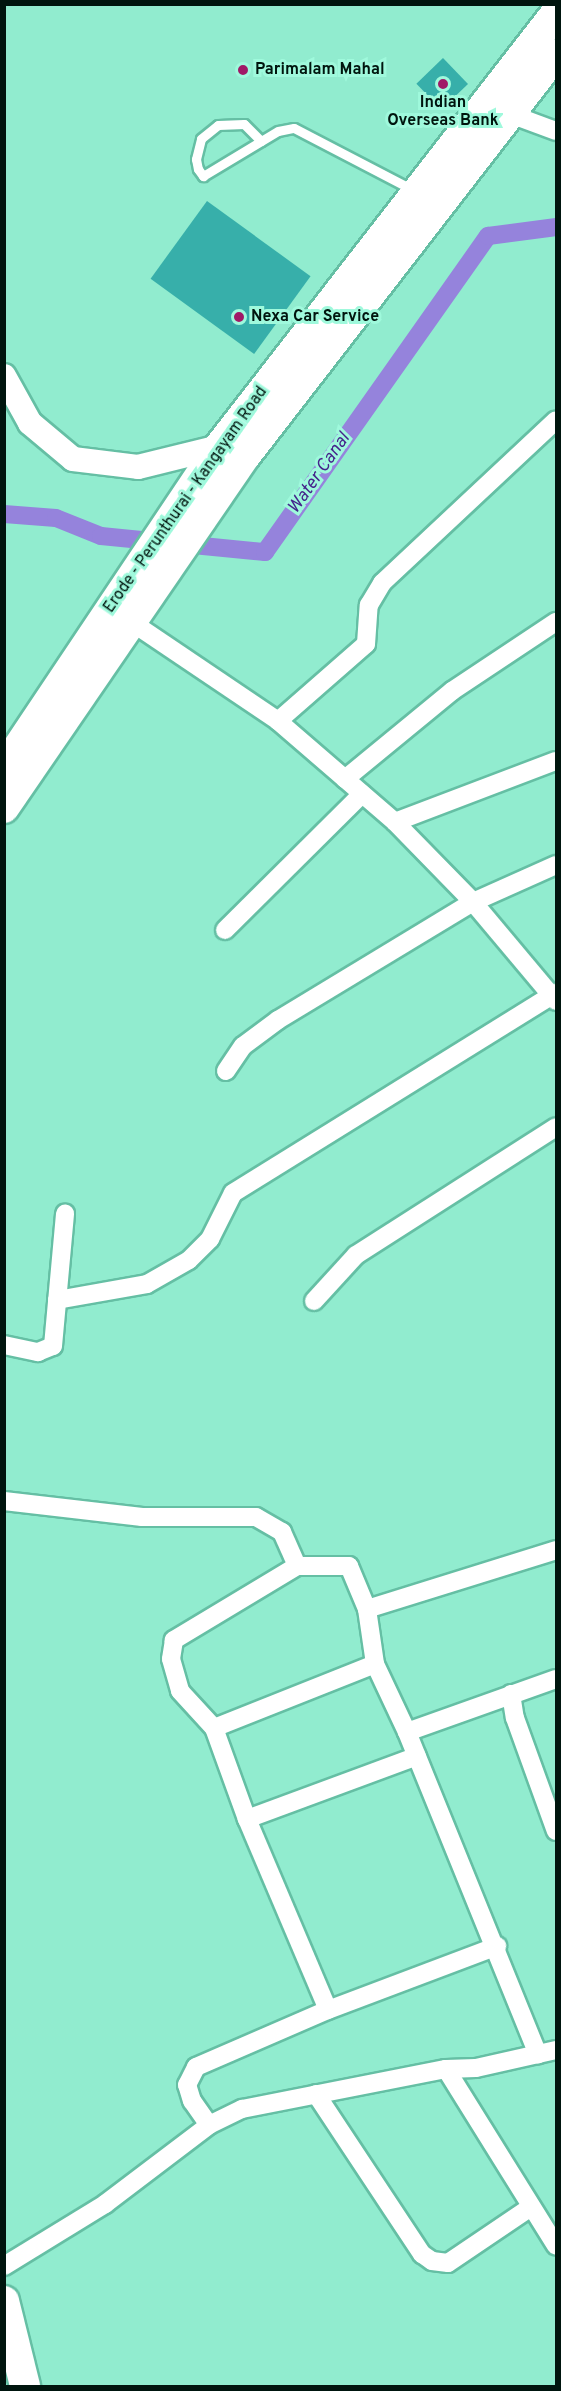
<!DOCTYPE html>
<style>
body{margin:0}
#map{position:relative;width:561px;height:2391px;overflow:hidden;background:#91eccf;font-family:Overpass,sans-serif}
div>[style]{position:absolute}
.canal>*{height:18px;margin:-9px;padding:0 9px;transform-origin:9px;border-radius:9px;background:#9583dc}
.building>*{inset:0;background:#37afaa;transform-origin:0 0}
.roads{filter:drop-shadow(2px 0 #65bfa4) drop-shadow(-2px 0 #65bfa4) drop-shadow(0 2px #65bfa4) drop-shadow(0 -2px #65bfa4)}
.service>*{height:9px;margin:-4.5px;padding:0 4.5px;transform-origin:4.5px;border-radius:4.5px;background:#fff}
.minor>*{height:18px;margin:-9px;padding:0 9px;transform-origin:9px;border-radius:9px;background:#fff}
.tertiary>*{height:24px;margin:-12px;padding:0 12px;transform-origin:12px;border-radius:12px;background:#fff}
.primary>*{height:30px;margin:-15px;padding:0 15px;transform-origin:15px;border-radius:15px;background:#fff}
.dots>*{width:16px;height:16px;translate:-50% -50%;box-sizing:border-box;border:3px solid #9ff9dc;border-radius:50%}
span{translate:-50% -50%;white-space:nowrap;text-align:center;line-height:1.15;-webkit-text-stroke:6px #9ff9dc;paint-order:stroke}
.poi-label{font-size:16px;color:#00150e;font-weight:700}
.left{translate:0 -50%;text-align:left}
.street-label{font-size:16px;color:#00150e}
.water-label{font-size:18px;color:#45248b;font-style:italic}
.frame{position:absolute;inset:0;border:6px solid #00150e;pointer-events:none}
</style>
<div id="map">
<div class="canal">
<i style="left:4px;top:514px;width:52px;rotate:4.4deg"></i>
<i style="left:56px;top:518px;width:48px;rotate:21.8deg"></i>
<i style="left:101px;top:536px;width:165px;rotate:5.6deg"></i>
<i style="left:265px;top:552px;width:387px;rotate:-54.8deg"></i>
<i style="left:488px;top:236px;width:69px;rotate:-7.5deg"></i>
</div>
<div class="building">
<i style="left:443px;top:58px;width:36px;height:37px;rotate:46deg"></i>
<i style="left:207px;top:201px;width:128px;height:96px;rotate:36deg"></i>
</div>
<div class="roads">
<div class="service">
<i style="left:261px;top:141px;width:24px;rotate:-135deg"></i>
<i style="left:244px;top:124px;width:26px;rotate:178deg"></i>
<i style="left:218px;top:125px;width:22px;rotate:141deg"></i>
<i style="left:201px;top:139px;width:21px;rotate:104deg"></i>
<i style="left:196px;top:159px;width:10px;rotate:79deg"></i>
<i style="left:198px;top:169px;width:9px;rotate:54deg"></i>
<i style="left:203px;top:176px;width:87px;rotate:-31deg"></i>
<i style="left:278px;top:131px;width:16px;rotate:-11deg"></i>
<i style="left:294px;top:128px;width:136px;rotate:27.5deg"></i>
</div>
<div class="minor">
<i style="left:510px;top:114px;width:49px;rotate:20.3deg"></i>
<i style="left:130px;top:621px;width:179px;rotate:34deg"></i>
<i style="left:278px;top:721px;width:155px;rotate:40.8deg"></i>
<i style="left:395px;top:822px;width:112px;rotate:45.7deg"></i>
<i style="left:473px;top:902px;width:129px;rotate:50deg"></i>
<i style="left:278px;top:721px;width:117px;rotate:-41.2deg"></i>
<i style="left:366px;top:644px;width:39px;rotate:-86deg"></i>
<i style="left:369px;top:605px;width:26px;rotate:-59deg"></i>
<i style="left:382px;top:583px;width:238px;rotate:-43.1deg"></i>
<i style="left:345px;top:779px;width:139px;rotate:-39.4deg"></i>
<i style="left:452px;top:691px;width:125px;rotate:-33.6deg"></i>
<i style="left:395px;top:822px;width:172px;rotate:-20.8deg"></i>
<i style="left:225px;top:930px;width:193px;rotate:-44.8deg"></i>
<i style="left:226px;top:1071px;width:30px;rotate:-56deg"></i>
<i style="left:243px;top:1046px;width:44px;rotate:-36.6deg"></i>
<i style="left:278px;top:1020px;width:228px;rotate:-31.2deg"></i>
<i style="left:473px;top:902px;width:91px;rotate:-24deg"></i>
<i style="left:57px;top:1300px;width:91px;rotate:-10.1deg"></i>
<i style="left:147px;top:1284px;width:48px;rotate:-29.7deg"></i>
<i style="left:189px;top:1260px;width:30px;rotate:-45deg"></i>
<i style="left:210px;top:1239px;width:51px;rotate:-63.4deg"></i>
<i style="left:233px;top:1193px;width:380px;rotate:-31.8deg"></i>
<i style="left:314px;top:1301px;width:62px;rotate:-47.6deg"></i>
<i style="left:356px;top:1255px;width:237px;rotate:-32.6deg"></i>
<i style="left:4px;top:1345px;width:35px;rotate:12deg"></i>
<i style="left:38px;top:1352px;width:16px;rotate:-22deg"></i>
<i style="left:53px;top:1346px;width:133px;rotate:-84.8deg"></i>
<i style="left:4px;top:1501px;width:139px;rotate:6.6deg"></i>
<i style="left:142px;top:1517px;width:114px"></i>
<i style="left:256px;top:1517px;width:30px;rotate:30deg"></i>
<i style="left:282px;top:1532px;width:37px;rotate:66deg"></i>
<i style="left:297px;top:1566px;width:52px"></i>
<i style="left:349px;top:1566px;width:47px;rotate:67.3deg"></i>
<i style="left:367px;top:1609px;width:198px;rotate:-17.3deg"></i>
<i style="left:297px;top:1566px;width:144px;rotate:149deg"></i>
<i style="left:174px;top:1640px;width:19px;rotate:99deg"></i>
<i style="left:171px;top:1659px;width:33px;rotate:74deg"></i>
<i style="left:180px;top:1691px;width:50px;rotate:47.4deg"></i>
<i style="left:214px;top:1728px;width:97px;rotate:70.1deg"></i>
<i style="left:247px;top:1819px;width:207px;rotate:67deg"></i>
<i style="left:367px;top:1609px;width:56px;rotate:81.7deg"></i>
<i style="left:375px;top:1664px;width:75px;rotate:64.8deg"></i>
<i style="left:407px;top:1732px;width:348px;rotate:67.9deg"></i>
<i style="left:511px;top:1694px;width:24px;rotate:81deg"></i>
<i style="left:515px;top:1718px;width:120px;rotate:70.1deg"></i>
<i style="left:214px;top:1728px;width:173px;rotate:-21.7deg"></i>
<i style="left:407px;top:1732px;width:158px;rotate:-19.6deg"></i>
<i style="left:247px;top:1819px;width:181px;rotate:-20.3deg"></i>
<i style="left:446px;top:2069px;width:208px;rotate:58.1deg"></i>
<i style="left:316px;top:2094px;width:192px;rotate:56.5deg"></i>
<i style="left:422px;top:2254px;width:12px;rotate:35deg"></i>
<i style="left:432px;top:2261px;width:16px;rotate:7deg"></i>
<i style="left:448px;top:2263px;width:100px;rotate:-34deg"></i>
<i style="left:209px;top:2125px;width:29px;rotate:-125deg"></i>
<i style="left:192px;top:2101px;width:17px;rotate:-107deg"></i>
<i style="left:187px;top:2085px;width:20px;rotate:-63deg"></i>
<i style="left:196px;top:2067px;width:144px;rotate:-23.4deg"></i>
<i style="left:328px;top:2010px;width:181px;rotate:-20.7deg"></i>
<i style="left:4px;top:2266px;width:119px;rotate:-31.5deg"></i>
<i style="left:105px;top:2204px;width:131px;rotate:-37.2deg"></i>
<i style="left:209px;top:2125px;width:37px;rotate:-26deg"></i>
<i style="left:242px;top:2109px;width:208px;rotate:-11.1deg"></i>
<i style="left:446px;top:2069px;width:30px;rotate:-2deg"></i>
<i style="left:476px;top:2068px;width:82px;rotate:-12.7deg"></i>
</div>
<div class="tertiary">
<i style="left:4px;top:376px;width:54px;rotate:61deg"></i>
<i style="left:30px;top:423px;width:56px;rotate:39.9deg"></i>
<i style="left:73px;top:459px;width:65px;rotate:7deg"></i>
<i style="left:138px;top:467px;width:83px;rotate:-13.9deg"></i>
<i style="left:219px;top:447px;width:10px;rotate:17deg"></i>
</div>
<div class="primary">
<i style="left:4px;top:768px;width:386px;rotate:-56.2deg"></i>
<i style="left:219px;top:447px;width:549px;rotate:-52.17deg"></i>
<i style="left:4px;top:808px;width:428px;rotate:-55.6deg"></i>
<i style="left:246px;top:455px;width:507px;rotate:-52.29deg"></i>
<i style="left:4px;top:2301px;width:88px;rotate:76.1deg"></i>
</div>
</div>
<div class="dots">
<i style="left:243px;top:70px;background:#a01967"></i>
<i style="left:443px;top:84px;background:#a01967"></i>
<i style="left:239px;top:317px;background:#a01967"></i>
</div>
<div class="poi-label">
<span class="left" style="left:255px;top:70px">Parimalam Mahal</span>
<span style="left:443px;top:112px">Indian<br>Overseas Bank</span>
<span class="left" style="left:251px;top:317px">Nexa Car Service</span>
</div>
<div class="street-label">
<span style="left:186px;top:500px;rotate:-55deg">Erode - Perunthurai - Kangayam Road</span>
</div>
<div class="water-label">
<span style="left:320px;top:474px;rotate:-55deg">Water Canal</span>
</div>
<div class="frame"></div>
</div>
